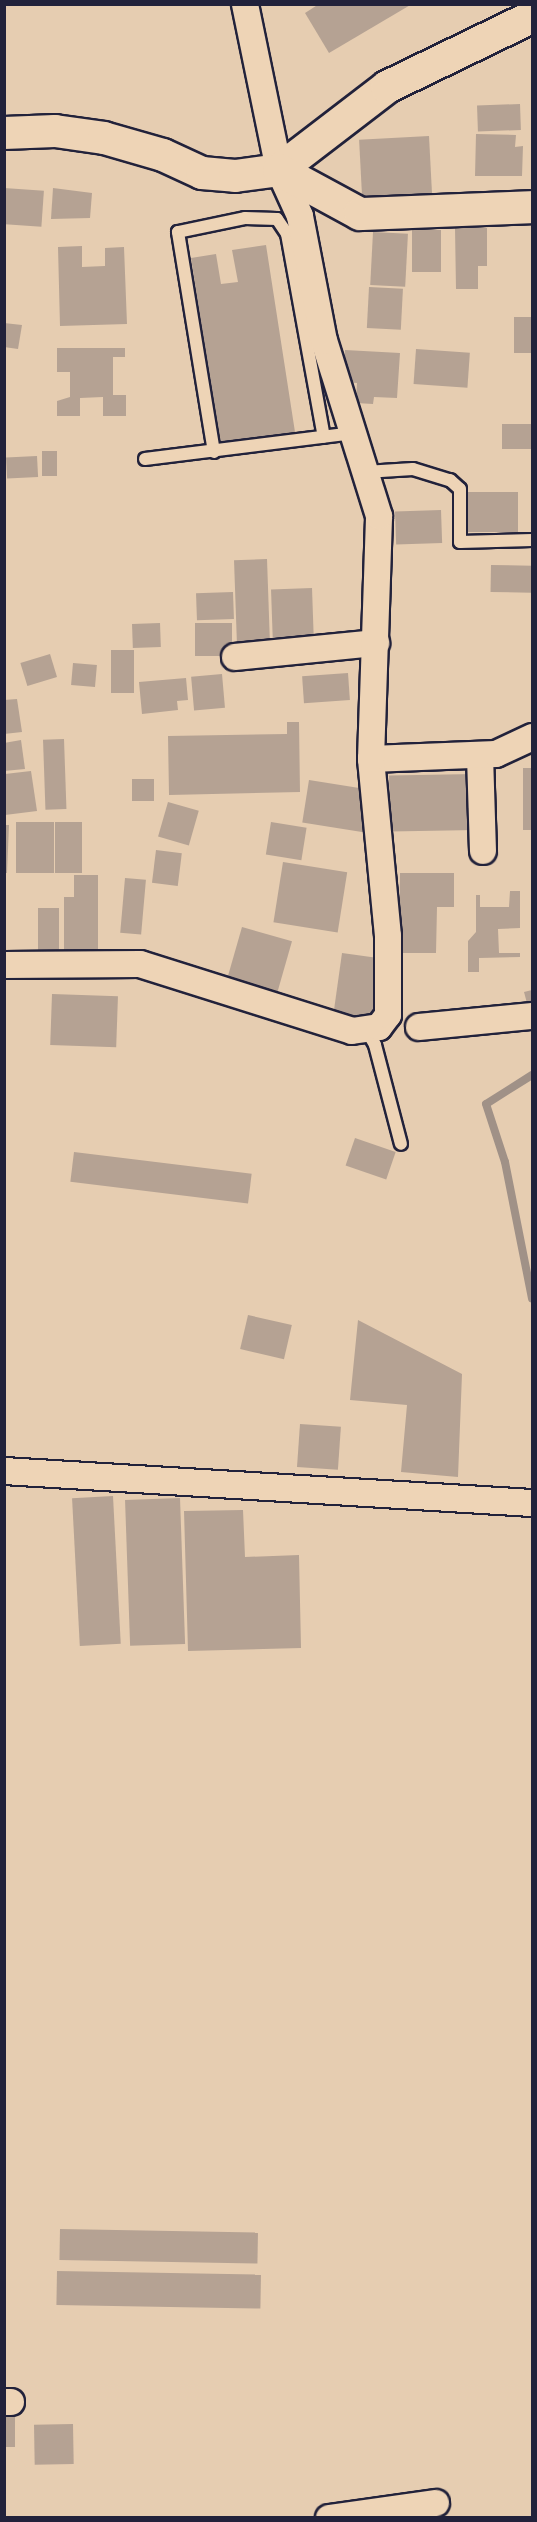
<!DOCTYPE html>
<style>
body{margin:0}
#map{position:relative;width:537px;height:2522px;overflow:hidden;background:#e6cdb1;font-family:Caveat,sans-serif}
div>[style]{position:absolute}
.stream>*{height:8px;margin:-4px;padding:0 4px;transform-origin:4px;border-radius:4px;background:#a09187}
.building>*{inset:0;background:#b5a293;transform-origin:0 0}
.roads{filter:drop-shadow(2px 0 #22223b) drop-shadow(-2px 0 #22223b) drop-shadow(0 2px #22223b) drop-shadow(0 -2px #22223b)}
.service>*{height:12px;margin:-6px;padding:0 6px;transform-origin:6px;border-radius:6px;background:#eed4b6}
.minor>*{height:26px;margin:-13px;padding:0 13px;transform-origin:13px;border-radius:13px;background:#eed4b6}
.tertiary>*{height:32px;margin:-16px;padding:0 16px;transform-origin:16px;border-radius:16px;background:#eed4b6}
span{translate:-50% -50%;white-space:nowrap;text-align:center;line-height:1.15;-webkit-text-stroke:4.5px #eed4b6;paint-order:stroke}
.frame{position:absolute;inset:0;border:6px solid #22223b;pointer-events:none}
</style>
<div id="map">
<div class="stream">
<i style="left:532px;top:1075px;width:54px;rotate:147.8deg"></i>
<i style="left:486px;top:1104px;width:61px;rotate:71.9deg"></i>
<i style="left:505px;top:1162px;width:139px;rotate:78.8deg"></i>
</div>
<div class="building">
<i style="clip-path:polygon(319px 4px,412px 4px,329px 53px,305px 13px)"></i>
<i style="left:520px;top:104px;width:26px;height:43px;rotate:88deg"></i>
<i style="clip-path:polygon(476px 134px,516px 135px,515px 147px,523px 146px,522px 176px,475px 176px)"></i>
<i style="left:429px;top:136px;width:72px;height:70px;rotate:87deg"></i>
<i style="left:4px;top:188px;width:40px;height:36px;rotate:4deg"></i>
<i style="clip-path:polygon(53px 188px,92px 193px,90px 218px,51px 219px)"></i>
<i style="clip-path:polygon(455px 228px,487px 228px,487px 266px,478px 266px,478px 289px,456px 289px)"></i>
<i style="left:412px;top:230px;width:29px;height:42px"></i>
<i style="left:373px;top:232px;width:35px;height:53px;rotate:3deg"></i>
<i style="clip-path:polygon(266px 245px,295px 432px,220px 444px,191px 258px,216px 254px,221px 284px,238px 282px,232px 250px)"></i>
<i style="clip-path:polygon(82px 246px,82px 267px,105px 266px,105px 248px,124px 247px,127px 324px,60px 326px,58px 247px)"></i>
<i style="left:369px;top:287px;width:34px;height:41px;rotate:3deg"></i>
<i style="left:514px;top:317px;width:18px;height:36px"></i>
<i style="clip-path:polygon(4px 323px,22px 325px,18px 349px,4px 347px)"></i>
<i style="clip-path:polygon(57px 348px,125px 348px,125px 357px,113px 357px,113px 395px,126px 395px,126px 416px,103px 416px,103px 397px,80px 398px,80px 416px,57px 416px,57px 401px,70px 397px,70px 372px,57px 372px)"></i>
<i style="left:416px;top:349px;width:54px;height:35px;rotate:4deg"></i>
<i style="clip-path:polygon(345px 350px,400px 353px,397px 398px,374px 397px,373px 404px,356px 403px,357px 383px,344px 382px)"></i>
<i style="left:502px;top:424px;width:30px;height:25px"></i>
<i style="left:42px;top:451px;width:15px;height:25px"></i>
<i style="left:37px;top:456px;width:21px;height:31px;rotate:87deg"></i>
<i style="left:466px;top:492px;width:52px;height:40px"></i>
<i style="left:441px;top:510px;width:33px;height:46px;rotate:88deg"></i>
<i style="left:267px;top:559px;width:90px;height:33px;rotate:88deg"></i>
<i style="left:491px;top:565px;width:41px;height:27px;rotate:1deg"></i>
<i style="left:312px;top:588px;width:48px;height:41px;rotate:88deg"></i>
<i style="left:233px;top:592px;width:27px;height:37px;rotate:88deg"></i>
<i style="left:160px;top:623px;width:24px;height:28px;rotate:88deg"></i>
<i style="left:232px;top:623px;width:33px;height:37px;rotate:90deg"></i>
<i style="left:111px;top:650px;width:23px;height:43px"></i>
<i style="left:50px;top:654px;width:24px;height:31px;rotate:73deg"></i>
<i style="left:73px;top:663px;width:24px;height:22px;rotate:5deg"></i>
<i style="left:348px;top:673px;width:27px;height:46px;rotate:86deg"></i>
<i style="left:222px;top:674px;width:34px;height:31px;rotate:85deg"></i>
<i style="clip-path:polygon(186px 678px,188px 700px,177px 701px,178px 710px,142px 714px,139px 682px)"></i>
<i style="clip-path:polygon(17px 699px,22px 732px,4px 734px,4px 700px)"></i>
<i style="clip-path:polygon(287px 722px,299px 722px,300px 792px,169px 795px,168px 736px,287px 734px)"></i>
<i style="left:64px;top:739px;width:70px;height:21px;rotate:88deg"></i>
<i style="clip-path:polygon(21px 740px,25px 769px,4px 771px,4px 743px)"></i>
<i style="left:523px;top:768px;width:9px;height:62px"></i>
<i style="clip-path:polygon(31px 771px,37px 811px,5px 815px,5px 774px)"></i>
<i style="left:475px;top:774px;width:56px;height:86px;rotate:89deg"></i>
<i style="left:132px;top:779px;width:22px;height:22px"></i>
<i style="left:309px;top:780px;width:62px;height:43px;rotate:9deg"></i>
<i style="left:168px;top:802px;width:32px;height:36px;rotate:16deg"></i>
<i style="left:16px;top:822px;width:38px;height:51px"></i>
<i style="left:55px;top:822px;width:27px;height:51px"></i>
<i style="left:271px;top:822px;width:36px;height:33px;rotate:9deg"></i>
<i style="clip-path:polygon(4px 825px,9px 825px,7px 873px,4px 873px)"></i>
<i style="left:156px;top:850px;width:26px;height:33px;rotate:7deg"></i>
<i style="left:283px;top:862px;width:65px;height:61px;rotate:9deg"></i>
<i style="clip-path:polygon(400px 873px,454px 873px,454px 907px,437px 907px,436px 953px,399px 953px)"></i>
<i style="clip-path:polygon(74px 875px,98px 875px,98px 956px,64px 956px,64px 897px,74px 897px)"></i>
<i style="left:125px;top:878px;width:21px;height:55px;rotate:5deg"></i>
<i style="clip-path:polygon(510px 891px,520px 891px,520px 928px,498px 929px,499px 953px,520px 953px,520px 957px,479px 958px,479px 972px,468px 972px,468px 941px,476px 932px,476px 895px,480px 895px,480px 907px,509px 907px)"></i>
<i style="left:38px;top:908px;width:21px;height:50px"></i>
<i style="left:242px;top:927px;width:52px;height:54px;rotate:16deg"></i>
<i style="left:342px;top:953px;width:42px;height:64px;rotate:8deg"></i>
<i style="clip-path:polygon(532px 990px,532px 1006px,528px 1007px,524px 992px)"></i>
<i style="left:52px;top:994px;width:66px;height:51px;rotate:2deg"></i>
<i style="left:355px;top:1138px;width:43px;height:29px;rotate:19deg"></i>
<i style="left:74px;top:1152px;width:179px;height:30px;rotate:7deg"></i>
<i style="left:248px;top:1315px;width:45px;height:35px;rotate:13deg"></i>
<i style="clip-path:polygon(358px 1320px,462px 1374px,458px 1477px,401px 1472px,407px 1405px,350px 1400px)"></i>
<i style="left:300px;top:1424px;width:41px;height:43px;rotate:4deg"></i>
<i style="left:113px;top:1496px;width:148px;height:41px;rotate:87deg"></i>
<i style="left:180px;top:1498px;width:146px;height:55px;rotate:88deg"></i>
<i style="clip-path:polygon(243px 1510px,245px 1557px,299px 1555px,301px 1648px,188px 1651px,184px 1511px)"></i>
<i style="left:60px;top:2229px;width:198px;height:31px;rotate:1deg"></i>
<i style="left:57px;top:2271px;width:204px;height:34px;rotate:1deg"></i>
<i style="left:4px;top:2414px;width:11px;height:33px"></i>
<i style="left:73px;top:2424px;width:40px;height:39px;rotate:89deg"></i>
</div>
<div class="roads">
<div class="service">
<i style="left:214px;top:452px;width:223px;rotate:-99.3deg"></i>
<i style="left:178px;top:232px;width:68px;rotate:-11.8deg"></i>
<i style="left:245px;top:218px;width:32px;rotate:2deg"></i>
<i style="left:277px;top:219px;width:18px;rotate:56deg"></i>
<i style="left:287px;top:234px;width:206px;rotate:79.7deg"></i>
<i style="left:145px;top:459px;width:210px;rotate:-7.1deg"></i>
<i style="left:365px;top:472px;width:48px;rotate:-3.6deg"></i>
<i style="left:413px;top:469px;width:39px;rotate:17deg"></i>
<i style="left:450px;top:480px;width:13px;rotate:42deg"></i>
<i style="left:460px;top:489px;width:53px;rotate:90deg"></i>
<i style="left:460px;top:542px;width:72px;rotate:-1.6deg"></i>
<i style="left:367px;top:1031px;width:16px;rotate:60deg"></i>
<i style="left:375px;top:1045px;width:102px;rotate:75.3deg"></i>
</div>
<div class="minor">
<i style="left:235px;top:657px;width:142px;rotate:-5.7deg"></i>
<i style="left:480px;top:756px;width:95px;rotate:88.2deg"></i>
<i style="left:371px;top:759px;width:125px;rotate:-2.3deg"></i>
<i style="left:496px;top:754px;width:40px;rotate:-25deg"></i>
<i style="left:4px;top:965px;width:136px;rotate:-0.4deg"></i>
<i style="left:140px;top:964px;width:222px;rotate:17.5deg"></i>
<i style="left:352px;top:1031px;width:27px;rotate:-8deg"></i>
<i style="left:379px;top:1027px;width:15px;rotate:-53deg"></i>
<i style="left:388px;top:1015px;width:79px;rotate:-90deg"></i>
<i style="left:388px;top:936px;width:178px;rotate:-95.5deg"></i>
<i style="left:371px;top:759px;width:243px;rotate:-88.1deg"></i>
<i style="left:379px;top:516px;width:183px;rotate:-107.4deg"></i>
<i style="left:324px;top:341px;width:127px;rotate:-100.9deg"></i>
<i style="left:300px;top:216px;width:51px;rotate:-114.5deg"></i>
<i style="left:279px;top:170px;width:169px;rotate:-101.6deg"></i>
<i style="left:419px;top:1027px;width:114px;rotate:-5.6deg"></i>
<i style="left:4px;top:1471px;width:529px;rotate:3.47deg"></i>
<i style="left:4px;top:2402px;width:7px"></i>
<i style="left:329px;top:2518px;width:108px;rotate:-8deg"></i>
</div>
<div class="tertiary">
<i style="left:4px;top:133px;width:51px;rotate:-2.2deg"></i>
<i style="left:55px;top:131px;width:49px;rotate:8.1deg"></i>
<i style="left:104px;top:138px;width:61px;rotate:16.1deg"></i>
<i style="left:163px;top:155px;width:43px;rotate:24.8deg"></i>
<i style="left:202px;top:173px;width:33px;rotate:5deg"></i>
<i style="left:235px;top:176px;width:44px;rotate:-7.8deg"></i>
<i style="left:279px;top:170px;width:136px;rotate:-37.5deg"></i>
<i style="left:387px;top:87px;width:161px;rotate:-25.8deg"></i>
<i style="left:279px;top:170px;width:92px;rotate:28.5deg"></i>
<i style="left:360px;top:214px;width:172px;rotate:-2.3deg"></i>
</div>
</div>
<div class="frame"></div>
</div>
